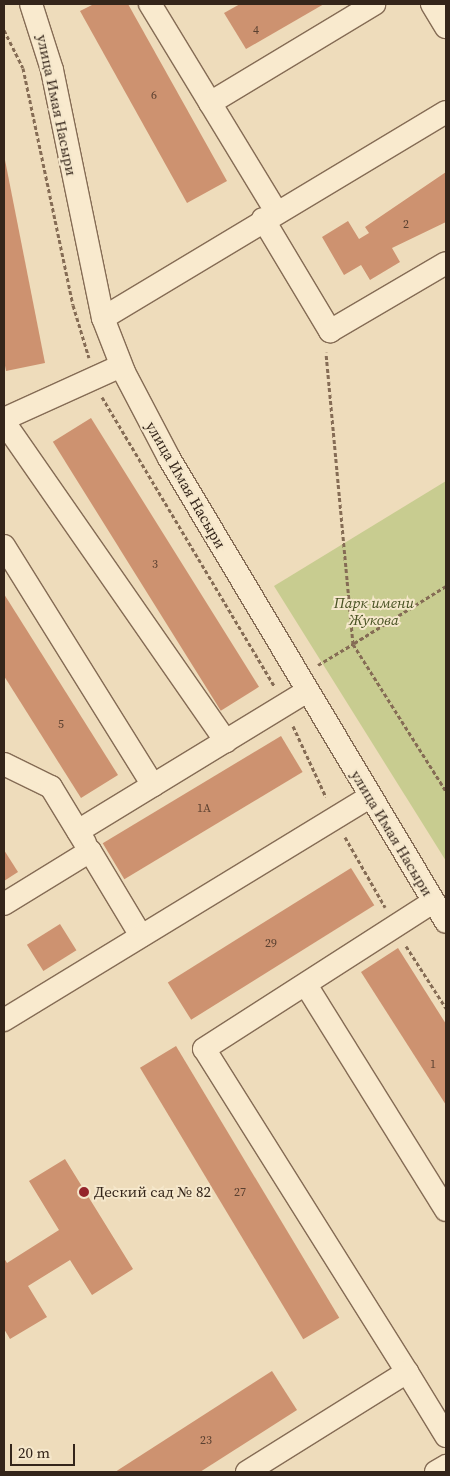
<!DOCTYPE html>
<meta charset="utf-8">
<style>
body{margin:0}
#map{position:relative;width:450px;height:1476px;overflow:hidden;background:#eedcbb;font-family:"Source Serif 4",serif}
div>[style]{position:absolute}
.green>*{inset:0;background:#c8cc90}
.building>*{inset:0;background:#cd9270;transform-origin:0 0}
.path>*{height:3px;margin-top:-1.5px;transform-origin:0;background:repeating-linear-gradient(90deg,#856c55 0 4px,transparent 0 6.5px)}
.roads{filter:drop-shadow(1px 0 #856c55) drop-shadow(-1px 0 #856c55) drop-shadow(0 1px #856c55) drop-shadow(0 -1px #856c55)}
.minor>*{height:22px;margin:-11px;padding:0 11px;transform-origin:11px;border-radius:11px;background:#f9eace}
.dots>*{width:14px;height:14px;translate:-50% -50%;box-sizing:border-box;border:2px solid #f5e7cb;border-radius:50%}
span{translate:-50% -50%;white-space:nowrap;text-align:center;line-height:1.15;-webkit-text-stroke:4px #f5e7cb;paint-order:stroke}
.number-label{font-size:12px;color:#5a4030}
.number-label span{-webkit-text-stroke-width:0}
.street-label{font-size:15px;color:#34251a}
.park-label{font-size:15px;color:#475121;font-style:italic}
.poi-label{font-size:15px;color:#34251a}
.left{translate:0 -50%;text-align:left}
.frame{position:absolute;inset:0;border:5px solid #34251a;pointer-events:none}
.scale{position:absolute;left:10px;top:1444px;width:65px;height:22px;box-sizing:border-box;border:2px solid #34251a;border-top:0;padding-left:6px;font-size:15px;line-height:18px;white-space:nowrap;color:#34251a;-webkit-text-stroke:4px #f5e7cb;paint-order:stroke}
</style>
<div id="map">
<div class="green">
<i style="clip-path:polygon(446px 481px,446px 861px,274px 586px)"></i>
</div>
<div class="building">
<i style="clip-path:polygon(94px 4px,128px 4px,227px 181px,187px 203px,80px 11px)"></i>
<i style="clip-path:polygon(240px 4px,324px 4px,246px 49px,224px 13px)"></i>
<i style="clip-path:polygon(5px 160px,45px 363px,6px 371px,4px 360px)"></i>
<i style="clip-path:polygon(446px 172px,446px 222px,392px 248px,400px 262px,370px 280px,361px 265px,344px 275px,322px 237px,348px 221px,359px 239px,369px 233px,365px 227px)"></i>
<i style="left:91px;top:418px;width:317px;height:45px;rotate:58deg"></i>
<i style="clip-path:polygon(4px 594px,118px 775px,81px 798px,4px 676px)"></i>
<i style="left:281px;top:736px;width:42px;height:208px;rotate:59deg"></i>
<i style="clip-path:polygon(4px 850px,18px 872px,4px 881px)"></i>
<i style="left:351px;top:868px;width:44px;height:216px;rotate:58deg"></i>
<i style="left:60px;top:924px;width:31px;height:39px;rotate:58deg"></i>
<i style="clip-path:polygon(398px 948px,446px 1024px,446px 1105px,361px 972px)"></i>
<i style="left:176px;top:1046px;width:317px;height:42px;rotate:59deg"></i>
<i style="clip-path:polygon(65px 1159px,133px 1269px,92px 1295px,70px 1260px,28px 1286px,47px 1317px,10px 1339px,4px 1329px,4px 1258px,7px 1263px,59px 1230px,29px 1181px)"></i>
<i style="clip-path:polygon(272px 1371px,297px 1410px,200px 1472px,115px 1472px)"></i>
</div>
<div class="path">
<i style="left:4px;top:30px;width:42px;rotate:63.4deg"></i>
<i style="left:23px;top:68px;width:242px;rotate:78.1deg"></i>
<i style="left:73px;top:305px;width:55px;rotate:73.2deg"></i>
<i style="left:102px;top:397px;width:336px;rotate:59.2deg"></i>
<i style="left:446px;top:586px;width:110px;rotate:148.1deg"></i>
<i style="left:353px;top:644px;width:174px;rotate:57.7deg"></i>
<i style="left:318px;top:665px;width:41px;rotate:-31deg"></i>
<i style="left:353px;top:644px;width:293px;rotate:-95.3deg"></i>
<i style="left:293px;top:726px;width:78px;rotate:65.1deg"></i>
<i style="left:345px;top:837px;width:81px;rotate:60.3deg"></i>
<i style="left:406px;top:946px;width:74px;rotate:57.2deg"></i>
</div>
<div class="roads">
<div class="minor">
<i style="left:31px;top:4px;width:69px;rotate:72.3deg"></i>
<i style="left:52px;top:70px;width:253px;rotate:78.4deg"></i>
<i style="left:103px;top:318px;width:58px;rotate:68.7deg"></i>
<i style="left:124px;top:372px;width:97px;rotate:62.4deg"></i>
<i style="left:169px;top:458px;width:540px;rotate:59.16deg"></i>
<i style="left:150px;top:4px;width:242px;rotate:58.7deg"></i>
<i style="left:432px;top:4px;width:27px;rotate:59deg"></i>
<i style="left:210px;top:103px;width:192px;rotate:-31.1deg"></i>
<i style="left:263px;top:219px;width:131px;rotate:59.1deg"></i>
<i style="left:330px;top:331px;width:134px;rotate:-30.4deg"></i>
<i style="left:103px;top:318px;width:400px;rotate:-31deg"></i>
<i style="left:4px;top:419px;width:128px;rotate:-24.4deg"></i>
<i style="left:4px;top:422px;width:389px;rotate:55.2deg"></i>
<i style="left:4px;top:546px;width:282px;rotate:58.1deg"></i>
<i style="left:4px;top:764px;width:52px;rotate:26.1deg"></i>
<i style="left:51px;top:787px;width:66px;rotate:58.7deg"></i>
<i style="left:78px;top:831px;width:268px;rotate:-31.4deg"></i>
<i style="left:4px;top:904px;width:101px;rotate:-31.6deg"></i>
<i style="left:90px;top:851px;width:99px;rotate:59deg"></i>
<i style="left:306px;top:985px;width:265px;rotate:58.1deg"></i>
<i style="left:4px;top:1020px;width:428px;rotate:-31.4deg"></i>
<i style="left:407px;top:1372px;width:381px;rotate:-122.1deg"></i>
<i style="left:204px;top:1049px;width:272px;rotate:-32.7deg"></i>
<i style="left:247px;top:1472px;width:189px;rotate:-32deg"></i>
<i style="left:407px;top:1372px;width:75px;rotate:58.6deg"></i>
<i style="left:436px;top:1472px;width:12px;rotate:-31deg"></i>
</div>
</div>
<div class="dots">
<i style="left:84px;top:1192px;background:#95252b"></i>
</div>
<div class="number-label">
<span style="left:256px;top:31px">4</span>
<span style="left:154px;top:96px">6</span>
<span style="left:406px;top:225px">2</span>
<span style="left:155px;top:565px">3</span>
<span style="left:61px;top:725px">5</span>
<span style="left:204px;top:809px">1А</span>
<span style="left:271px;top:944px">29</span>
<span style="left:433px;top:1065px">1</span>
<span style="left:240px;top:1193px">27</span>
<span style="left:206px;top:1441px">23</span>
</div>
<div class="street-label">
<span style="left:57px;top:105px;rotate:78deg">улица Имая Насыри</span>
<span style="left:186px;top:485px;rotate:60deg">улица Имая Насыри</span>
<span style="left:392px;top:833px;rotate:59deg">улица Имая Насыри</span>
</div>
<div class="park-label">
<span style="left:374px;top:611px">Парк имени<br>Жукова</span>
</div>
<div class="poi-label">
<span class="left" style="left:94px;top:1192px">Деский сад № 82</span>
</div>
<div class="frame"></div>
<div class="scale">20 m</div>
</div>
